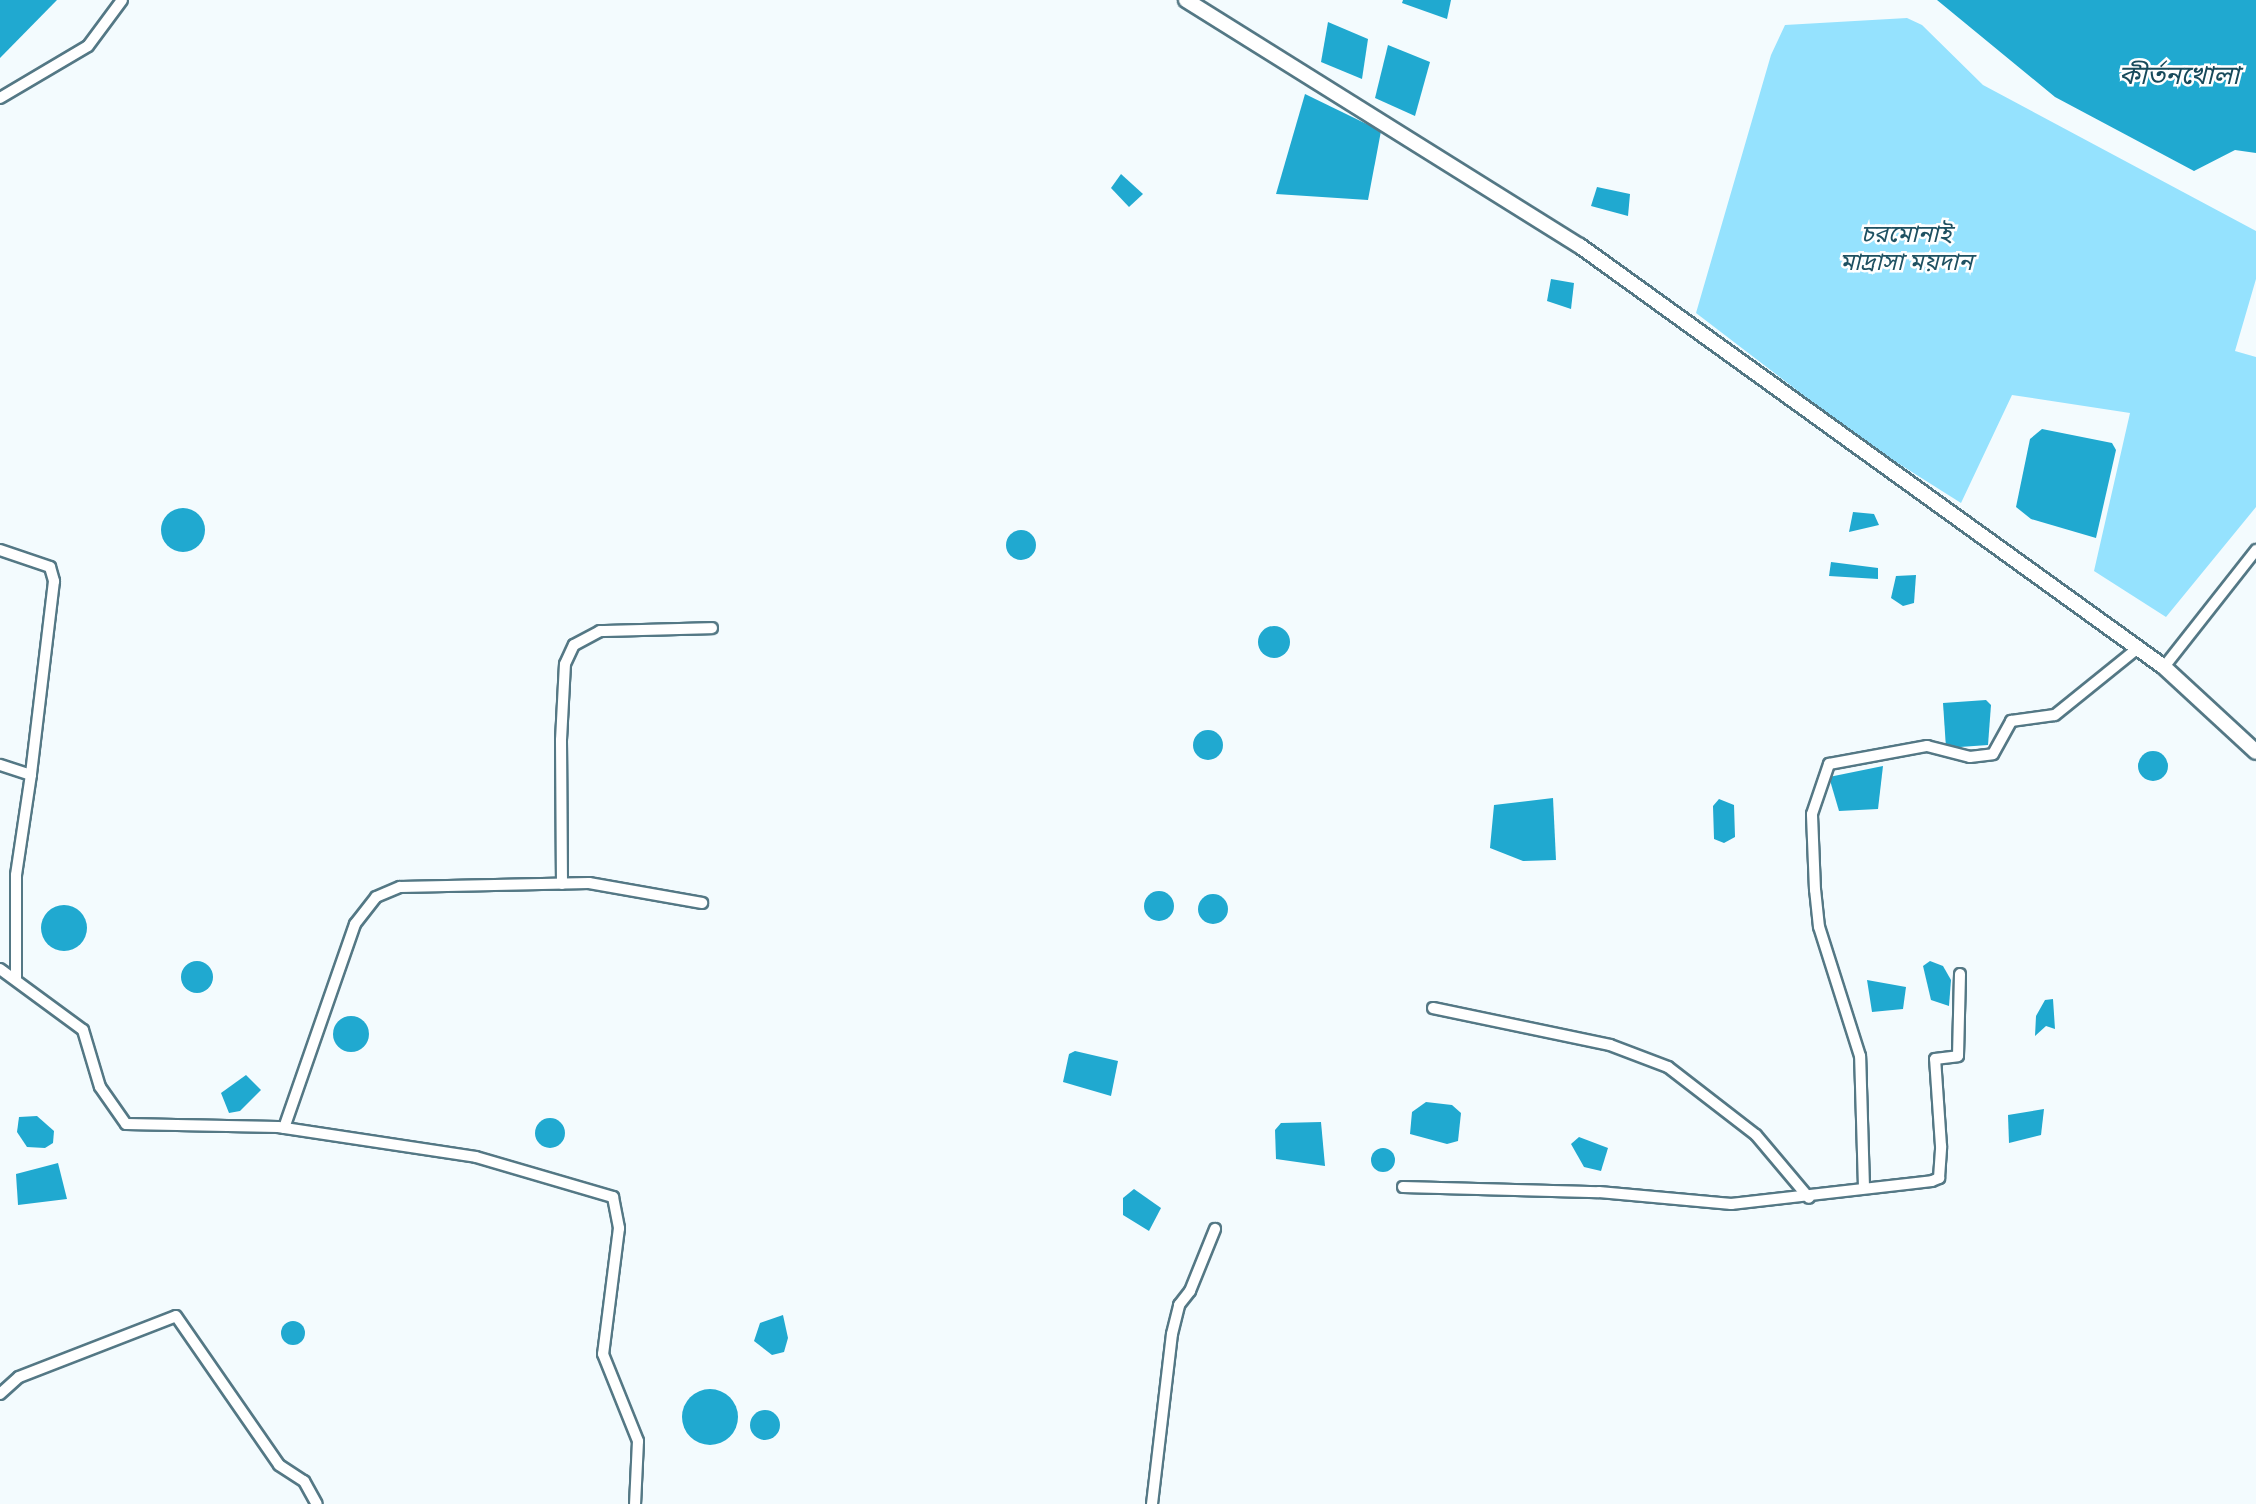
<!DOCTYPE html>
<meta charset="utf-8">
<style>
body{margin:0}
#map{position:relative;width:2256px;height:1504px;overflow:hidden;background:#f3fbfe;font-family:"Source Serif 4","Noto Sans Bengali",serif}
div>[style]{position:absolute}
.green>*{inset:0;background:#95e2fe}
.water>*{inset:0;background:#20a9d0}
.round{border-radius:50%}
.roads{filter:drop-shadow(2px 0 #547885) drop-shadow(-2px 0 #547885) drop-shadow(0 2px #547885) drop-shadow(0 -2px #547885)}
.minor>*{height:10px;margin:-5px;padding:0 5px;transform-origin:5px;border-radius:5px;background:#fff}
.secondary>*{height:14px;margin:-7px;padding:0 7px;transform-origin:7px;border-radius:7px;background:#fff}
span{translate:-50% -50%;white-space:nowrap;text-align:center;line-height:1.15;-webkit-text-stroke:5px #fff;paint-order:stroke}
.park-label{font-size:24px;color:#1e5162;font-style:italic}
.water-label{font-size:26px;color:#174a5b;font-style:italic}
</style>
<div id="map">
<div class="green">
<i style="clip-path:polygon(1907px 18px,1922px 25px,1983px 85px,2256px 231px,2256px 279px,2235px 351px,2256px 357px,2256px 507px,2166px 617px,2094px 571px,2130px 413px,2012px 395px,1961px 503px,1866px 443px,1696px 313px,1771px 55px,1785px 25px)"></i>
</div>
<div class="water">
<i style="clip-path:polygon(0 0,57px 0,0 58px)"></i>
<i style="clip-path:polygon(1403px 0,1451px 0,1447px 19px,1402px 3px)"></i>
<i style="clip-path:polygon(1937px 0,2256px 0,2256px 153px,2235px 150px,2194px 171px,2055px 97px)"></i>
<i style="clip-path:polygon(1328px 22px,1368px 39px,1362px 79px,1321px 62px)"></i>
<i style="clip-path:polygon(1388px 45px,1430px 62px,1415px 116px,1375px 98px)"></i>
<i style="clip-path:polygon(1305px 94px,1381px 131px,1368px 200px,1276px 194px)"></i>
<i style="clip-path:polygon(1121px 174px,1143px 194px,1129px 207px,1111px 188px)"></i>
<i style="clip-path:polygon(1597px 187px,1630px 194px,1628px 216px,1591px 206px)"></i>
<i style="clip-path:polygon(1551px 279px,1574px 283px,1571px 309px,1547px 301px)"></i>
<i style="clip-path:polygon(2042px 429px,2112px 443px,2116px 450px,2096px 538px,2031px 519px,2016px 507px,2030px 439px)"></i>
<i class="round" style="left:161px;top:508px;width:44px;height:44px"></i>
<i style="clip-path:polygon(1853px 512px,1874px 514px,1879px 525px,1849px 532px)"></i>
<i class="round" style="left:1006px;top:530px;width:30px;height:30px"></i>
<i style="clip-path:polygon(1831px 562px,1878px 568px,1878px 579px,1829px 576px)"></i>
<i style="clip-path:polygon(1916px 575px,1914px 603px,1903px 606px,1891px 598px,1896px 576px)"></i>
<i class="round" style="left:1258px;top:626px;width:32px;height:32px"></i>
<i style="clip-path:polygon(1986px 700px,1991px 705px,1988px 745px,1946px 748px,1943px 703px)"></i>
<i class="round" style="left:1193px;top:730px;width:30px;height:30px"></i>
<i class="round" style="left:2138px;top:751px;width:30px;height:30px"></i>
<i style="clip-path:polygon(1883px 766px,1878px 809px,1839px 811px,1829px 777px)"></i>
<i style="clip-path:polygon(1553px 798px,1556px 860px,1523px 861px,1490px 848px,1494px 805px)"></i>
<i style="clip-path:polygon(1719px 799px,1734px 805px,1735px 837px,1724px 843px,1714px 839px,1713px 806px)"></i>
<i class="round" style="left:1144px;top:891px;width:30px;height:30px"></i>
<i class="round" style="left:1198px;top:894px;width:30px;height:30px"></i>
<i class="round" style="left:41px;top:905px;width:46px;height:46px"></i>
<i style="clip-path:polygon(1930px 961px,1943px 966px,1951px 980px,1949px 1006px,1931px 1000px,1923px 966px)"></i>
<i class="round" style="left:181px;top:961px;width:32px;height:32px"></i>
<i style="clip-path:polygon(1867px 980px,1906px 987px,1903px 1009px,1872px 1012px)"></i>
<i style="clip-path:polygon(2053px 999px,2055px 1029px,2046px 1026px,2035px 1036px,2036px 1016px,2045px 1000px)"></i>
<i class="round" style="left:333px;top:1016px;width:36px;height:36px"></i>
<i style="clip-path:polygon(1075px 1051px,1118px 1061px,1111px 1096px,1063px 1082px,1069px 1054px)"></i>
<i style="clip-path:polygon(246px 1075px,261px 1090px,240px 1111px,229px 1113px,221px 1093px)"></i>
<i style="clip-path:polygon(1426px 1102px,1452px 1105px,1461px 1113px,1458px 1141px,1447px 1144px,1410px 1134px,1412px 1112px)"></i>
<i style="clip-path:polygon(2044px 1109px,2041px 1135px,2009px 1143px,2008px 1115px)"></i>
<i style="clip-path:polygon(37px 1116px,54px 1131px,53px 1143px,45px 1148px,27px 1147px,17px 1132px,19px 1117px)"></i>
<i class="round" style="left:535px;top:1118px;width:30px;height:30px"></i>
<i style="clip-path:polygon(1321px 1122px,1325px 1166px,1276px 1159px,1275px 1130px,1281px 1123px)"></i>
<i style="clip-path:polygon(1579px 1137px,1608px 1148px,1601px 1171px,1584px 1167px,1571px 1144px)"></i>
<i class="round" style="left:1371px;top:1148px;width:24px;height:24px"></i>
<i style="clip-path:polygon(58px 1163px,67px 1199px,18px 1205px,16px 1174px)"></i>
<i style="clip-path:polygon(1134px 1189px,1161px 1208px,1149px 1231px,1123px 1215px,1123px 1198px)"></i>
<i style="clip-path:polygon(783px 1315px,788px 1338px,784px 1352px,772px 1355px,754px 1341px,760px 1323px)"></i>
<i class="round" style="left:281px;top:1321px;width:24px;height:24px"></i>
<i class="round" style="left:682px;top:1389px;width:56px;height:56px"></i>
<i class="round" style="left:750px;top:1410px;width:30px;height:30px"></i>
</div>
<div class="roads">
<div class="minor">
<i style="left:0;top:98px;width:102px;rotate:-30.6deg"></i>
<i style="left:88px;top:46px;width:57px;rotate:-53.5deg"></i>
<i style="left:0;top:550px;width:53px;rotate:18.8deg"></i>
<i style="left:50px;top:567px;width:15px;rotate:74deg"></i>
<i style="left:54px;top:581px;width:195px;rotate:96.8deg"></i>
<i style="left:31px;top:775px;width:33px;rotate:-162deg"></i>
<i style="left:2164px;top:667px;width:149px;rotate:-51.8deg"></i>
<i style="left:562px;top:884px;width:144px;rotate:-90.4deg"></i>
<i style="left:561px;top:740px;width:76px;rotate:-87deg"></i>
<i style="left:565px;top:664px;width:21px;rotate:-65deg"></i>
<i style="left:574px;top:645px;width:30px;rotate:-28deg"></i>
<i style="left:600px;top:631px;width:112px;rotate:-1.5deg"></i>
<i style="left:0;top:969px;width:103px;rotate:36.3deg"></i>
<i style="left:83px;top:1030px;width:59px;rotate:73.4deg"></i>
<i style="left:100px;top:1087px;width:45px;rotate:54.9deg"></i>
<i style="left:126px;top:1124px;width:152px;rotate:1.1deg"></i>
<i style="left:278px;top:1127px;width:200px;rotate:8.6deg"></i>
<i style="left:476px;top:1157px;width:143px;rotate:16.3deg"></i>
<i style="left:613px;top:1197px;width:32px;rotate:79deg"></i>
<i style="left:619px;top:1228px;width:127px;rotate:97.2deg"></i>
<i style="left:603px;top:1354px;width:94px;rotate:68.1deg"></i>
<i style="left:638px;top:1441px;width:63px;rotate:92.7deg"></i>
<i style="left:16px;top:978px;width:103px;rotate:-90deg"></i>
<i style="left:16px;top:875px;width:101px;rotate:-81.5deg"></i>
<i style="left:1433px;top:1008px;width:181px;rotate:11.8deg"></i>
<i style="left:1610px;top:1045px;width:62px;rotate:20.8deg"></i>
<i style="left:1668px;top:1067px;width:111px;rotate:37.7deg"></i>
<i style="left:1756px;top:1135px;width:82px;rotate:49.9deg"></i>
<i style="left:284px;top:1128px;width:216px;rotate:-70.8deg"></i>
<i style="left:355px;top:924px;width:34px;rotate:-52deg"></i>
<i style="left:376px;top:897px;width:26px;rotate:-23deg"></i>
<i style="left:400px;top:887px;width:189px;rotate:-1.2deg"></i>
<i style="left:589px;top:883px;width:115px;rotate:10deg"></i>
<i style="left:1403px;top:1187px;width:196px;rotate:1.5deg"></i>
<i style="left:1599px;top:1192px;width:133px;rotate:5.2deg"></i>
<i style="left:1731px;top:1204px;width:202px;rotate:-6.5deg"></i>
<i style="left:1932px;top:1181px;width:8px;rotate:-23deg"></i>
<i style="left:1939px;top:1178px;width:32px;rotate:-86deg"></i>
<i style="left:1941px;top:1146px;width:87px;rotate:-93.9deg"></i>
<i style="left:1935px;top:1059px;width:23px;rotate:-7deg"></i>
<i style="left:1958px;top:1056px;width:82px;rotate:-88.6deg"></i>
<i style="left:1864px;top:1187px;width:131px;rotate:-91.7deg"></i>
<i style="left:1860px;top:1056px;width:135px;rotate:-107.6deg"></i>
<i style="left:1819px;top:927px;width:37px;rotate:-96deg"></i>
<i style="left:1815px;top:890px;width:76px;rotate:-92.3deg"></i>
<i style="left:1812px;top:814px;width:53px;rotate:-71.2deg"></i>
<i style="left:1829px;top:764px;width:100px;rotate:-10.4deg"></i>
<i style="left:1927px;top:746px;width:44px;rotate:14.3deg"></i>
<i style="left:1970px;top:757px;width:23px;rotate:-7deg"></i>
<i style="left:1993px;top:754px;width:38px;rotate:-61deg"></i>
<i style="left:2011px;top:721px;width:44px;rotate:-7.8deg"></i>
<i style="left:2055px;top:715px;width:107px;rotate:-38.9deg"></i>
<i style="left:0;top:1394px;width:25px;rotate:-42deg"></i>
<i style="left:19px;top:1377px;width:168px;rotate:-21.2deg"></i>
<i style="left:176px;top:1316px;width:181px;rotate:55.3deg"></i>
<i style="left:279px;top:1465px;width:30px;rotate:33deg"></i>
<i style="left:304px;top:1481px;width:26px;rotate:61deg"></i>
<i style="left:1152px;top:1504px;width:171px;rotate:-83.3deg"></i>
<i style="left:1172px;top:1334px;width:30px;rotate:-76deg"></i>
<i style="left:1179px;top:1305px;width:18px;rotate:-52deg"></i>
<i style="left:1190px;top:1291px;width:67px;rotate:-68deg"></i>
</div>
<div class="secondary">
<i style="left:1186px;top:0;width:464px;rotate:32deg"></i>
<i style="left:1580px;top:246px;width:720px;rotate:35.79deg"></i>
<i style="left:2164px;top:667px;width:125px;rotate:42.7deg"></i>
</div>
</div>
<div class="park-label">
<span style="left:1906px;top:248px">চরমোনাই<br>মাদ্রাসা ময়দান</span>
</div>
<div class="water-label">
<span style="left:2179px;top:76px">কীর্তনখোলা</span>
</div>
</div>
